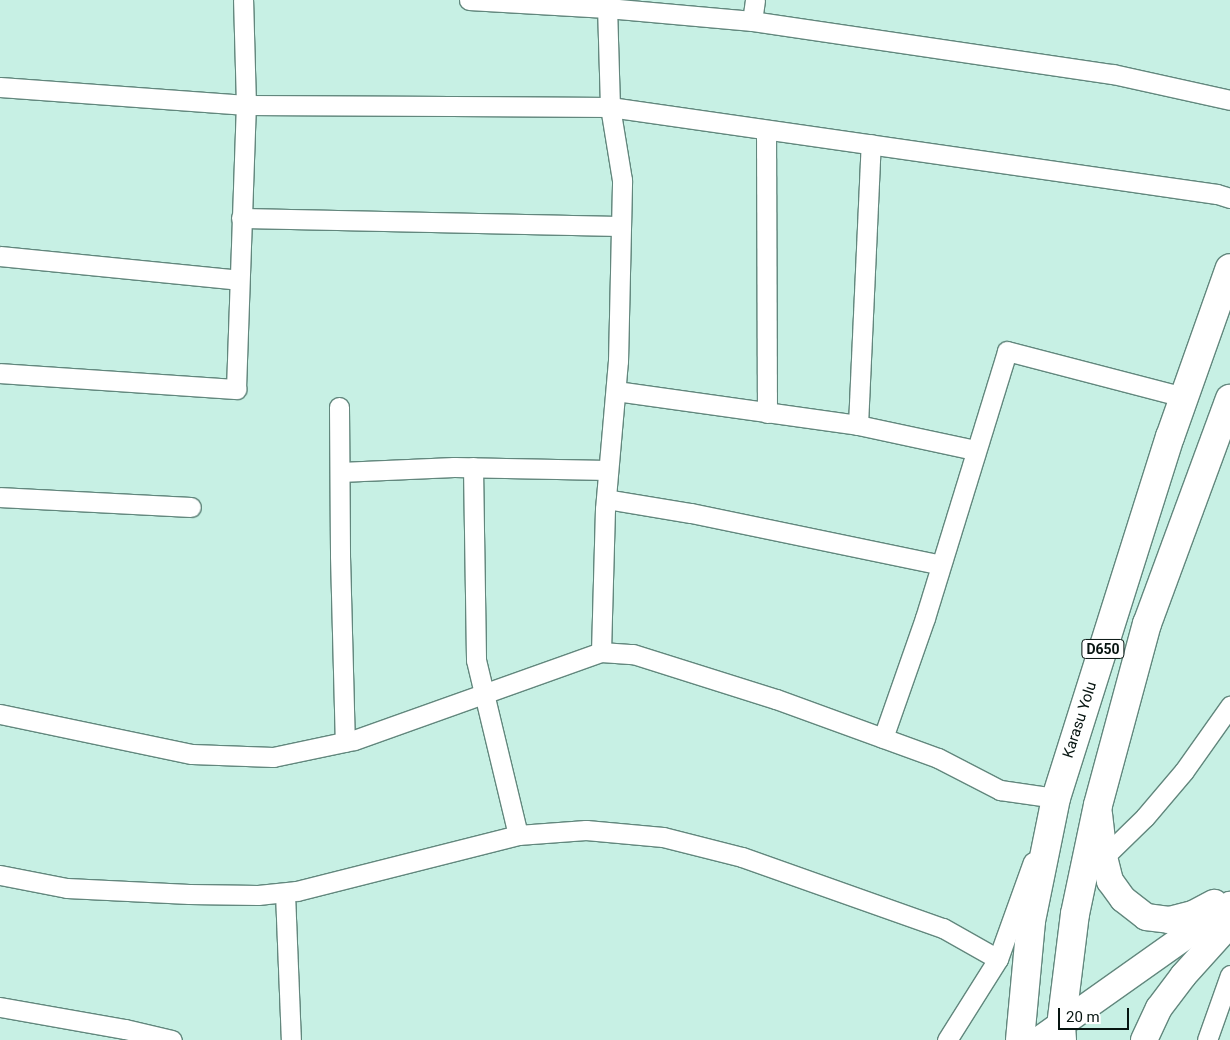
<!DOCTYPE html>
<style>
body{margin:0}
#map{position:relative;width:1230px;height:1040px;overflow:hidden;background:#c7f0e4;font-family:Roboto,sans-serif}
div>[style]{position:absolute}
.roads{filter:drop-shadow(1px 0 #62877d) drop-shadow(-1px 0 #62877d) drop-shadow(0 1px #62877d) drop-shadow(0 -1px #62877d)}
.street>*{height:19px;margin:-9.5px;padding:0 9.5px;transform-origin:9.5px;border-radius:9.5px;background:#fff}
.secondary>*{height:26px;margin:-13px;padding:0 13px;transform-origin:13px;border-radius:13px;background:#fff}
.highway>*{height:28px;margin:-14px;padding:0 14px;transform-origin:14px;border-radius:14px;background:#fff}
span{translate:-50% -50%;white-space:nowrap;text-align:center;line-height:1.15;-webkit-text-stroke:5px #fff;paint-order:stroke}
.shield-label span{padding:1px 4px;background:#fff;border:1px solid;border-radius:4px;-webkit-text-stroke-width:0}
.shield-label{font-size:14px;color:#061410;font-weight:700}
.street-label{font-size:15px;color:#061410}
.scale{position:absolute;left:1058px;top:1008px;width:71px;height:22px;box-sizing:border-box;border:2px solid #061410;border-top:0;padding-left:6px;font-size:15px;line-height:18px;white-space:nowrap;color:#061410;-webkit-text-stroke:4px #fff;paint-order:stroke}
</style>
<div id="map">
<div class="roads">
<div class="street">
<i style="left:469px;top:0;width:138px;rotate:3.3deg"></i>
<i style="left:607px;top:8px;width:146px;rotate:5.1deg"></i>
<i style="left:755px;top:0;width:21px;rotate:98deg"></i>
<i style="left:752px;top:21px;width:365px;rotate:8.4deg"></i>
<i style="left:1113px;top:74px;width:120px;rotate:12.5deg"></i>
<i style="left:0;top:87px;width:247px;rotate:4.2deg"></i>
<i style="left:246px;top:105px;width:364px;rotate:0.3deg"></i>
<i style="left:610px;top:107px;width:613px;rotate:8.16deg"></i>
<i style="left:1217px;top:194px;width:14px;rotate:17deg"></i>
<i style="left:766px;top:130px;width:283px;rotate:89.8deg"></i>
<i style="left:241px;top:218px;width:380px;rotate:1.2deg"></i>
<i style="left:0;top:256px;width:240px;rotate:5.7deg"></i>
<i style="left:0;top:373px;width:237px;rotate:3.9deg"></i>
<i style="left:236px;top:389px;width:284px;rotate:-88deg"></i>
<i style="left:246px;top:105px;width:105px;rotate:-91.6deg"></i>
<i style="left:616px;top:391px;width:244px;rotate:8deg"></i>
<i style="left:858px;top:425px;width:120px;rotate:12.1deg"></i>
<i style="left:339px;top:407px;width:149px;rotate:89.6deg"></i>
<i style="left:340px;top:556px;width:186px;rotate:88.5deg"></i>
<i style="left:858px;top:425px;width:281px;rotate:-87.4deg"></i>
<i style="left:473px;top:467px;width:193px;rotate:89.1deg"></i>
<i style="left:476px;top:660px;width:180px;rotate:76.5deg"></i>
<i style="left:518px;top:835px;width:68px;rotate:-4.2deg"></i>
<i style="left:586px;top:830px;width:77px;rotate:5.2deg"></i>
<i style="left:663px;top:837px;width:81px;rotate:14.2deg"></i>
<i style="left:742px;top:857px;width:213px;rotate:19.5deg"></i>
<i style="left:943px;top:928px;width:63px;rotate:29.4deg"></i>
<i style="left:340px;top:472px;width:114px;rotate:-2.5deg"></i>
<i style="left:454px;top:467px;width:154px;rotate:1.1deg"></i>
<i style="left:0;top:497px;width:191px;rotate:3deg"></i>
<i style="left:606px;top:499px;width:86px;rotate:9.4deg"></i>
<i style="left:691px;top:513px;width:255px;rotate:11.7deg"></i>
<i style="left:601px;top:652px;width:32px;rotate:4deg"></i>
<i style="left:633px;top:654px;width:150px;rotate:17.5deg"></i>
<i style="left:776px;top:699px;width:172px;rotate:20deg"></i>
<i style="left:938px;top:758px;width:70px;rotate:27.3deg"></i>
<i style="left:1000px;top:790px;width:57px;rotate:8.1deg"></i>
<i style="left:1056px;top:798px;width:11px;rotate:112deg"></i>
<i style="left:0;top:714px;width:196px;rotate:11.8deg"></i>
<i style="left:192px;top:754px;width:81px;rotate:2.1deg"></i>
<i style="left:273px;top:757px;width:83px;rotate:-11.9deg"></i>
<i style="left:354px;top:740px;width:262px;rotate:-19.6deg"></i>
<i style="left:601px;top:652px;width:143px;rotate:-88.4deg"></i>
<i style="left:605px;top:509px;width:149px;rotate:-85deg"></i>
<i style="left:618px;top:361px;width:181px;rotate:-88.7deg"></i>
<i style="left:622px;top:180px;width:74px;rotate:-99.3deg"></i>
<i style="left:610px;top:107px;width:99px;rotate:-91.7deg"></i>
<i style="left:883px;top:738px;width:127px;rotate:-70.7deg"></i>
<i style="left:925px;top:618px;width:279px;rotate:-72.9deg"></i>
<i style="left:1007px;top:351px;width:183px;rotate:14.6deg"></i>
<i style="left:1104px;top:857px;width:57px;rotate:-44.3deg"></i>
<i style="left:1145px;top:817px;width:60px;rotate:-49.7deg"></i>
<i style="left:1184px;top:771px;width:80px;rotate:-54.7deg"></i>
<i style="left:0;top:875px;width:68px;rotate:11deg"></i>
<i style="left:67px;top:888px;width:122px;rotate:2.8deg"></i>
<i style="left:189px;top:894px;width:69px;rotate:0.8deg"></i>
<i style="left:258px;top:895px;width:39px;rotate:-6deg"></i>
<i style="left:297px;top:891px;width:228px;rotate:-14.2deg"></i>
<i style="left:285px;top:893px;width:147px;rotate:87.7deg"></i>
<i style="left:0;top:1007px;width:127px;rotate:10deg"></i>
<i style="left:125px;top:1029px;width:48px;rotate:13.2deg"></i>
<i style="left:947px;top:1040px;width:96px;rotate:-57.8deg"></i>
<i style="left:998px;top:959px;width:103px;rotate:-70.2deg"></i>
<i style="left:1207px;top:1040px;width:69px;rotate:-70.5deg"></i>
</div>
<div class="secondary">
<i style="left:1099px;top:814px;width:43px;rotate:83.4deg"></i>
<i style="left:1104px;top:857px;width:25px;rotate:76deg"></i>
<i style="left:1110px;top:881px;width:22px;rotate:54deg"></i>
<i style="left:1123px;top:899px;width:29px;rotate:38deg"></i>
<i style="left:1146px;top:917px;width:23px;rotate:7deg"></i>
<i style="left:1169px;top:920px;width:25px;rotate:-14deg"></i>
<i style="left:1193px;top:914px;width:24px;rotate:-28deg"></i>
<i style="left:1039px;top:1040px;width:234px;rotate:-35.3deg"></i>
<i style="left:1144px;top:1040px;width:35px;rotate:-65deg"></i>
<i style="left:1159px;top:1008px;width:40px;rotate:-53deg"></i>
<i style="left:1183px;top:976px;width:70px;rotate:-47.9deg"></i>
</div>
<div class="highway">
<i style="left:1020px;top:1040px;width:120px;rotate:-84.7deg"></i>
<i style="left:1031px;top:921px;width:126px;rotate:-78.5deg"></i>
<i style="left:1056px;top:798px;width:379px;rotate:-72.5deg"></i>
<i style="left:1170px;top:437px;width:179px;rotate:-70.5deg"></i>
<i style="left:1062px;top:1040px;width:14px;rotate:-94deg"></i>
<i style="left:1061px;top:1026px;width:113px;rotate:-82.9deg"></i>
<i style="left:1075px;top:914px;width:111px;rotate:-78.1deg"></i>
<i style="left:1098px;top:805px;width:188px;rotate:-74.9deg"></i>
<i style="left:1147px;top:624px;width:240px;rotate:-69.8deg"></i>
</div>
</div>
<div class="shield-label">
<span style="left:1103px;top:649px">D650</span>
</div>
<div class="street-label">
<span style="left:1080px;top:720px;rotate:-72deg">Karasu Yolu</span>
</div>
<div class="scale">20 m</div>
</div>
